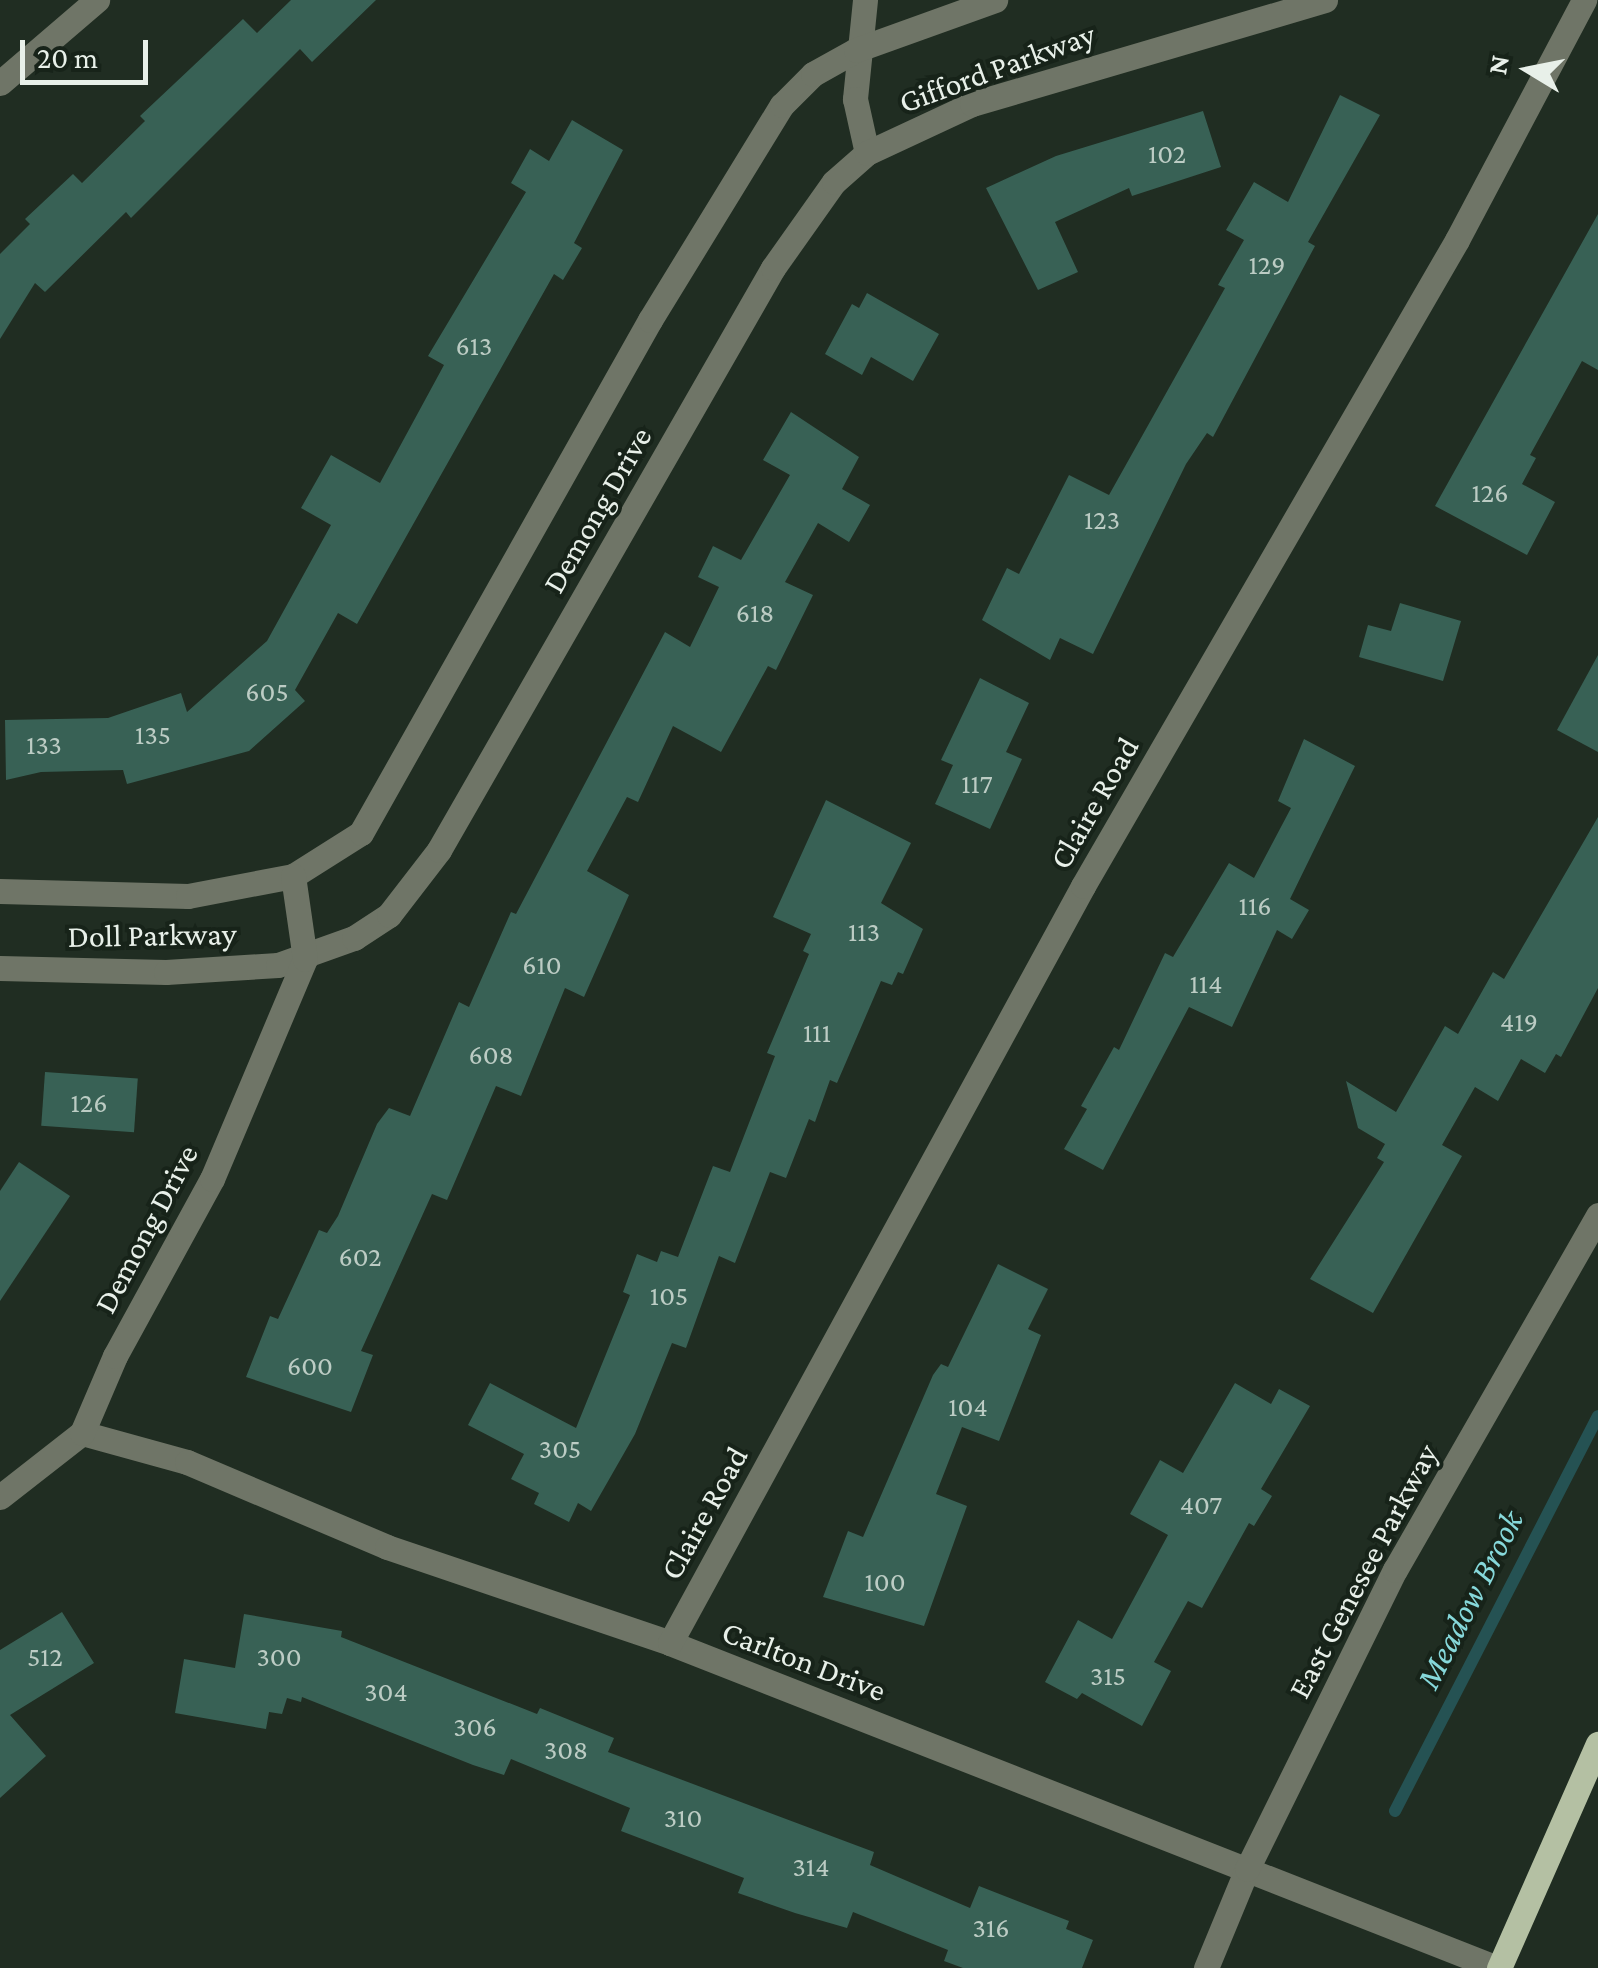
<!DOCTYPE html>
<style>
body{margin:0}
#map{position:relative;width:1598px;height:1968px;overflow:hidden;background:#202d22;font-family:"Crimson Pro",serif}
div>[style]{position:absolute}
.stream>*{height:12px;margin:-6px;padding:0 6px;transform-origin:6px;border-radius:6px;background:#255253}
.building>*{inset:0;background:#386155;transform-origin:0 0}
.minor>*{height:25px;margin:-12.5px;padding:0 12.5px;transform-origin:12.5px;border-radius:12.5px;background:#6f7567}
.major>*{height:25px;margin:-12.5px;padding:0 12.5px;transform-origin:12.5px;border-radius:12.5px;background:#b4c0a3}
span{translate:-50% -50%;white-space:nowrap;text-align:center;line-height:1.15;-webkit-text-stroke:8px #172319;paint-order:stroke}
.number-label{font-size:28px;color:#bcccc4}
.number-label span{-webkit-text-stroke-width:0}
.street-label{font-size:32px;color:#e8f0e9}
.water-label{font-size:35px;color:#86d8da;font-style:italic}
.north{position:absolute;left:1478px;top:20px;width:100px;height:100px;-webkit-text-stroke:8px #172319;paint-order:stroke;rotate:280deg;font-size:28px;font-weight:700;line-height:40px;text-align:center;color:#e8f0e9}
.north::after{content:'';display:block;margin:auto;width:35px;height:45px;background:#e8f0e9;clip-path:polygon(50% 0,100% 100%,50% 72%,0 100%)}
.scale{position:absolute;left:20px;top:40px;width:128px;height:45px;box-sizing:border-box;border:5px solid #e8f0e9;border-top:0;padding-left:12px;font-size:30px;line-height:35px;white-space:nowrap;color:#e8f0e9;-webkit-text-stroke:8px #172319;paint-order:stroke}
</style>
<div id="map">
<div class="stream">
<i style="left:1395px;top:1811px;width:444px;rotate:-62.8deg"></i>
</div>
<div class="building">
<i style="clip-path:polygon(291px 0,376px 0,312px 62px,300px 49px,131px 218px,126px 212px,45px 292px,35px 283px,0 339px,0 254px,30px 224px,25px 219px,73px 174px,82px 183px,145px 121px,140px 116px,243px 19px,257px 33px)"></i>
<i style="clip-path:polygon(1340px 95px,1380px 115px,1308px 242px,1315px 246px,1213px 437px,1207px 433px,1186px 464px,1093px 654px,1060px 638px,1050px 660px,982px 620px,1007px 568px,1019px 574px,1069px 475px,1109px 495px,1225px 288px,1218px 285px,1244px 240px,1226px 230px,1254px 182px,1288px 202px)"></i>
<i style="clip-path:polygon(1203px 111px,1221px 167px,1132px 196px,1129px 188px,1055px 222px,1078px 272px,1038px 290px,986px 188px,1056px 156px)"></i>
<i style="clip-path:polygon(572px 120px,623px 150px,574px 243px,582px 248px,563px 280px,554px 274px,357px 624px,338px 613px,295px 690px,305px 701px,249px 751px,127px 784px,123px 770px,41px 772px,6px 780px,5px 720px,108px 718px,181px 693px,187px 712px,267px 641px,331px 525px,301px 508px,331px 455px,380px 483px,444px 365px,428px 356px,526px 192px,511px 183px,530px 149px,549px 161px)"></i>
<i style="clip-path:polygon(1598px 214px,1598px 370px,1582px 361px,1530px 455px,1536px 458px,1522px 484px,1555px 502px,1527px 555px,1435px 506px)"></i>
<i style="clip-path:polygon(867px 293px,939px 334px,913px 381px,871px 357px,862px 375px,825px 354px,852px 304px,859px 308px)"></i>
<i style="clip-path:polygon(791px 412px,859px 457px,842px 489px,870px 505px,849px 542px,818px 523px,785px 582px,813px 595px,776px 670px,768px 666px,721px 752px,673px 726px,638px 802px,627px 797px,587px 871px,629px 895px,584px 997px,565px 988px,521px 1096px,496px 1086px,447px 1200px,432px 1194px,361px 1351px,373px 1355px,351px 1412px,246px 1377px,270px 1316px,278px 1319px,319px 1230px,327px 1233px,338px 1216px,377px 1124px,389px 1108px,410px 1116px,459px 1002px,469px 1007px,511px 912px,516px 914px,665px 632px,690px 647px,719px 587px,698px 577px,713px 546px,741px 560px,790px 475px,763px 460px)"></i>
<i style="clip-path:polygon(1400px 603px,1461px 621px,1443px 681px,1359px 657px,1368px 625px,1391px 631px)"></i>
<i style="clip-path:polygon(1598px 655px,1598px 752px,1557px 730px)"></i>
<i style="clip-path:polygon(980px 678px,1029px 703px,1006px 752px,1022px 759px,990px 829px,935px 804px,953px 765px,941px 760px)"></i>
<i style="clip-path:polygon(1304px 739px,1355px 766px,1290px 899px,1309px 910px,1292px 939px,1277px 930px,1232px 1027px,1189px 1007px,1103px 1170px,1064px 1149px,1087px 1109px,1081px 1106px,1114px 1047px,1119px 1050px,1165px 953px,1173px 957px,1229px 863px,1254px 878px,1291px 808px,1278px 801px)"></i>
<i style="clip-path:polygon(826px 800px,911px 843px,881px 903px,923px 929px,903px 974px,898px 972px,892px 985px,881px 981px,837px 1083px,830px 1080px,815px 1122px,809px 1119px,786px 1178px,770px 1172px,735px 1263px,719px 1256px,686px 1348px,672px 1343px,635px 1434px,591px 1511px,578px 1503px,569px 1522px,534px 1504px,539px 1493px,511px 1479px,524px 1454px,468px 1425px,490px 1383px,576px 1428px,630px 1295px,623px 1292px,637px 1254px,657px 1262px,661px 1251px,678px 1257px,713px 1166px,730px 1172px,775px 1056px,767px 1053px,809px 954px,803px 951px,811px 934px,773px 917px)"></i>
<i style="clip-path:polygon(1598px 817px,1598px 988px,1561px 1057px,1556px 1054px,1545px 1073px,1521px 1059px,1498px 1101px,1475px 1087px,1442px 1145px,1462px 1156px,1373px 1313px,1310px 1279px,1384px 1162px,1377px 1158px,1385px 1144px,1358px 1128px,1346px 1081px,1396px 1112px,1445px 1026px,1458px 1034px,1493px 972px,1504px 979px)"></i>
<i style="left:45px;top:1072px;width:93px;height:54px;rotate:4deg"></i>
<i style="clip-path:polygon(19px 1162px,70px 1196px,0 1301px,0 1191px)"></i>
<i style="clip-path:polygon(998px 1264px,1048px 1289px,1028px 1329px,1041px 1335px,999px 1441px,962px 1427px,936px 1494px,967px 1506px,924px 1626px,823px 1597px,848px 1531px,863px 1537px,933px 1375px,941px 1364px,948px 1367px)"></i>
<i style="clip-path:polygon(1235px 1383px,1271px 1404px,1279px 1389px,1310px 1406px,1261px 1489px,1272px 1496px,1254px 1526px,1249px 1523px,1202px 1608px,1188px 1601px,1154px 1662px,1171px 1671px,1142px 1726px,1082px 1693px,1077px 1699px,1045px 1682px,1078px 1620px,1112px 1639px,1168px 1535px,1130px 1514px,1160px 1460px,1183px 1473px)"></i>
<i style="clip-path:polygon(62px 1612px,94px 1663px,10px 1715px,46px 1756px,0 1798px,0 1650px)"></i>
<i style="clip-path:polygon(244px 1614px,342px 1631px,341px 1637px,537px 1714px,540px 1708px,614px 1738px,608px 1752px,874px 1852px,870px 1865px,970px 1908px,979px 1886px,1069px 1921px,1066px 1929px,1093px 1940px,1082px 1968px,963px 1968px,944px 1961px,948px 1950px,853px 1912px,847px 1928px,795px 1913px,738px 1893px,744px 1878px,621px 1831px,630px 1808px,511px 1759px,504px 1775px,473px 1765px,302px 1697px,301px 1702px,287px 1698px,282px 1714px,269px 1712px,266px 1729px,175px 1713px,184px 1659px,235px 1668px)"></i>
</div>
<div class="minor">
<i style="left:865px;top:0;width:100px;rotate:95.8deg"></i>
<i style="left:855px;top:99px;width:55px;rotate:77.5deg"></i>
<i style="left:0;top:83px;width:128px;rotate:-40.6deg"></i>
<i style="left:0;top:891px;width:188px;rotate:1.5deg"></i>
<i style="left:188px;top:896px;width:107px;rotate:-10.8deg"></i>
<i style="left:293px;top:876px;width:80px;rotate:-32.3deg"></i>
<i style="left:361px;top:833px;width:589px;rotate:-60.61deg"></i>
<i style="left:650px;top:320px;width:252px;rotate:-58.5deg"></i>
<i style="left:782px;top:105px;width:44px;rotate:-45deg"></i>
<i style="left:813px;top:74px;width:49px;rotate:-29.2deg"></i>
<i style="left:856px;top:50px;width:148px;rotate:-19.8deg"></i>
<i style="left:0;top:968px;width:166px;rotate:1.4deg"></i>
<i style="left:166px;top:972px;width:112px;rotate:-3.6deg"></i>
<i style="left:278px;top:965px;width:81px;rotate:-19.6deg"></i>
<i style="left:354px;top:938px;width:42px;rotate:-33.3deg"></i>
<i style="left:389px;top:915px;width:82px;rotate:-52.4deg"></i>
<i style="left:439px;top:850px;width:671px;rotate:-60.15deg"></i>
<i style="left:773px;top:268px;width:105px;rotate:-54.7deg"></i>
<i style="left:834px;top:182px;width:44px;rotate:-41.3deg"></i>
<i style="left:867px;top:153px;width:116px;rotate:-25deg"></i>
<i style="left:972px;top:104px;width:368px;rotate:-16.4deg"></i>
<i style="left:82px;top:1433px;width:109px;rotate:15.4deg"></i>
<i style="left:187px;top:1462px;width:217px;rotate:23deg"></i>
<i style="left:387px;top:1547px;width:299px;rotate:18.7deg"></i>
<i style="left:670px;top:1643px;width:889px;rotate:21.45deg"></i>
<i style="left:0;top:1497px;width:104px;rotate:-38deg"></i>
<i style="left:82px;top:1433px;width:84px;rotate:-66.8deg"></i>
<i style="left:115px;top:1356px;width:202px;rotate:-61.3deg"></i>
<i style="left:212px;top:1179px;width:239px;rotate:-67.1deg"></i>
<i style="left:305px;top:959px;width:84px;rotate:-98.2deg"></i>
<i style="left:670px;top:1643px;width:862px;rotate:-61.38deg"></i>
<i style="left:1083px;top:886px;width:746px;rotate:-59.93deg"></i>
<i style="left:1457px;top:240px;width:272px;rotate:-62.1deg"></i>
<i style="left:1206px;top:1968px;width:107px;rotate:-67.5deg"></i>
<i style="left:1247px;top:1869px;width:334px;rotate:-63.7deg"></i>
<i style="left:1395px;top:1570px;width:409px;rotate:-60.2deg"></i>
</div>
<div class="major">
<i style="left:1499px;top:1968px;width:245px;rotate:-66.2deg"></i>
</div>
<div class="number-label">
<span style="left:1167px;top:154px">102</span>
<span style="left:1267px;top:265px">129</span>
<span style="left:474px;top:346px">613</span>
<span style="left:1490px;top:493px">126</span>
<span style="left:1102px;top:520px">123</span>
<span style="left:755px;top:613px">618</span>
<span style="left:267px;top:692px">605</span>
<span style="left:153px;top:735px">135</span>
<span style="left:44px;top:745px">133</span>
<span style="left:977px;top:784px">117</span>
<span style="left:1255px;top:906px">116</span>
<span style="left:864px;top:932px">113</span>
<span style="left:542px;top:965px">610</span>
<span style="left:1206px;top:984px">114</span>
<span style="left:1519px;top:1022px">419</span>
<span style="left:817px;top:1033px">111</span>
<span style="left:491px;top:1055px">608</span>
<span style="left:89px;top:1103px">126</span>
<span style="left:360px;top:1257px">602</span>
<span style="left:669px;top:1296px">105</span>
<span style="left:310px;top:1366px">600</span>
<span style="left:968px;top:1407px">104</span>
<span style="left:560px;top:1449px">305</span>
<span style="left:1201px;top:1505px">407</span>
<span style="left:885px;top:1582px">100</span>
<span style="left:45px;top:1657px">512</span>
<span style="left:279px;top:1657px">300</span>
<span style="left:1108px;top:1676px">315</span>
<span style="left:386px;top:1692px">304</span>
<span style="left:475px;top:1727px">306</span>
<span style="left:566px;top:1750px">308</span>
<span style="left:683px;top:1818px">310</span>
<span style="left:811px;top:1867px">314</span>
<span style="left:991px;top:1928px">316</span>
</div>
<div class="street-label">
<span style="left:997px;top:68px;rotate:-20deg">Gifford Parkway</span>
<span style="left:597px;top:510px;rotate:-60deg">Demong Drive</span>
<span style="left:1094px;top:803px;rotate:-60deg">Claire Road</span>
<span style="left:152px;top:935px;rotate:-1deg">Doll Parkway</span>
<span style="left:146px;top:1229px;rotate:-62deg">Demong Drive</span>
<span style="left:704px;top:1513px;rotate:-61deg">Claire Road</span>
<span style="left:1363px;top:1571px;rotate:-62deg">East Genesee Parkway</span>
<span style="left:804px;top:1661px;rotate:21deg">Carlton Drive</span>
</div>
<div class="water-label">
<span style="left:1470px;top:1600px;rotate:-63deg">Meadow Brook</span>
</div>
<div class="north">N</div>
<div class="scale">20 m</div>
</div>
